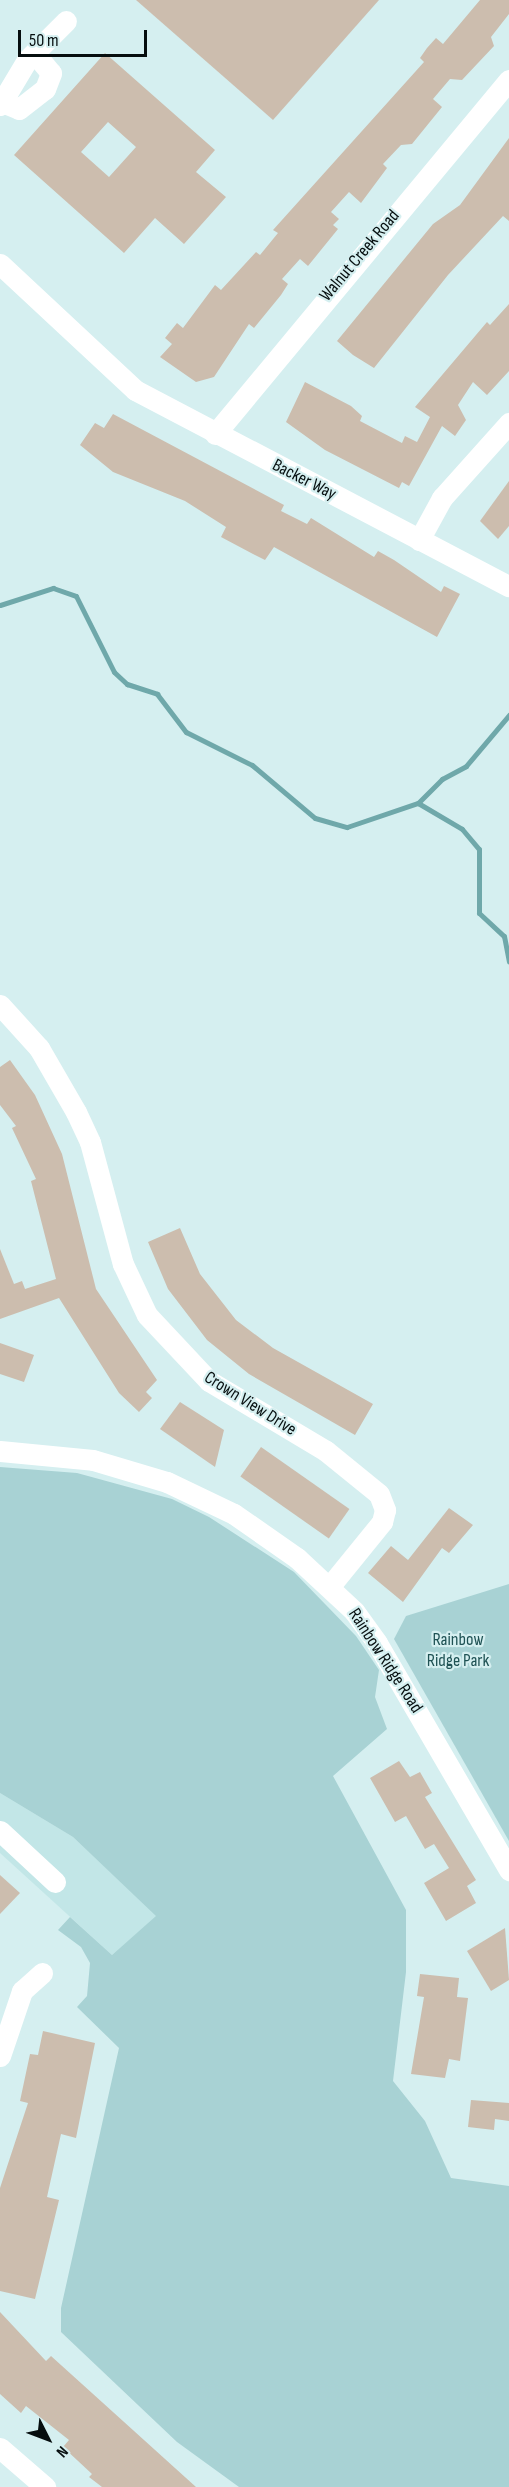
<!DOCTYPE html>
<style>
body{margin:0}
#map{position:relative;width:509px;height:2487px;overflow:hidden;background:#d5eff0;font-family:"Sofia Sans Condensed",sans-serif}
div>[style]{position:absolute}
.built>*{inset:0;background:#c2e6e7}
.green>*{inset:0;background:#a8d2d4}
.stream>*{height:5px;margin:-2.5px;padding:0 2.5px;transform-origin:2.5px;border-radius:2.5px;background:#6fa8aa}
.building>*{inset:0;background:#ccbdae;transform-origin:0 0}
.minor>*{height:21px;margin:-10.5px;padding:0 10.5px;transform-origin:10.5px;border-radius:10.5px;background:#fff}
span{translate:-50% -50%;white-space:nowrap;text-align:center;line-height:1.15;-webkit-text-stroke:4.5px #d5eff0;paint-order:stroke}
.street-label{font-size:18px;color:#060e0f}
.park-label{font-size:18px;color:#1f5254}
.north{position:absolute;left:18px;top:2409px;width:60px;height:60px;-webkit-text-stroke:4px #d5eff0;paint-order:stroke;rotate:132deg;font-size:16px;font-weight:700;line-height:24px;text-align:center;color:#060e0f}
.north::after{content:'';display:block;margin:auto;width:21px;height:27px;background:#060e0f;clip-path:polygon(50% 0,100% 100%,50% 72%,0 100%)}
.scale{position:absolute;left:18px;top:30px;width:129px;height:27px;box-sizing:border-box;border:3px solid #060e0f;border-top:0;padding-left:8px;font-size:18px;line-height:21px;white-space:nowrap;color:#060e0f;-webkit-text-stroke:4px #d5eff0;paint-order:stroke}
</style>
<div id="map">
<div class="built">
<i style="clip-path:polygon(0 1793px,73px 1837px,157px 1916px,112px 1955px,0 1853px)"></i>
</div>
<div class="green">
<i style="clip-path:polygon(0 1467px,77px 1473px,172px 1499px,209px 1517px,294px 1572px,356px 1636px,379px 1670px,375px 1697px,387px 1729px,333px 1776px,406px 1910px,406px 1972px,393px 2081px,425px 2121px,451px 2178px,509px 2186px,509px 2487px,239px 2487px,177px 2442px,61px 2332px,61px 2308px,119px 2048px,77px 2007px,87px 1996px,90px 1963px,81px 1947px,58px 1930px,70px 1917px,112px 1955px,156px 1916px,73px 1837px,0 1793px)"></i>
<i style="clip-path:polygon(509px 1584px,509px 1841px,394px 1639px,406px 1616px)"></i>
</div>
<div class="stream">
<i style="left:0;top:605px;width:56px;rotate:-17.8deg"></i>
<i style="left:53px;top:588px;width:24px;rotate:19deg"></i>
<i style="left:76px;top:596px;width:85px;rotate:63.4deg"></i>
<i style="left:114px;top:672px;width:18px;rotate:43deg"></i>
<i style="left:127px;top:684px;width:32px;rotate:18deg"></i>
<i style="left:157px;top:694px;width:48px;rotate:52.7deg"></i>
<i style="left:186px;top:732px;width:74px;rotate:26.6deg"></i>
<i style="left:252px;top:765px;width:82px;rotate:40.1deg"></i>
<i style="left:315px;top:818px;width:33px;rotate:16deg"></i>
<i style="left:347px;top:827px;width:75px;rotate:-18.7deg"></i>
<i style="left:418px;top:803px;width:51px;rotate:30.6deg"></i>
<i style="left:462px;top:829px;width:26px;rotate:50deg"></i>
<i style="left:479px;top:849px;width:64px;rotate:90deg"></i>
<i style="left:479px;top:913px;width:34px;rotate:43deg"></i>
<i style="left:504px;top:936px;width:26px;rotate:79deg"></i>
<i style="left:418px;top:803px;width:34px;rotate:-45deg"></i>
<i style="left:442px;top:779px;width:27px;rotate:-28deg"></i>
<i style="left:466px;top:766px;width:67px;rotate:-49.9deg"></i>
</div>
<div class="building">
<i style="clip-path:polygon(136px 0,379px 0,273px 120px)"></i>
<i style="clip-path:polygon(480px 0,509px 0,509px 14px,491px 37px,494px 46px,462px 80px,450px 79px,433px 99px,442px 107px,412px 144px,401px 145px,383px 164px,387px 168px,361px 203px,349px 192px,331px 212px,339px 219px,333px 225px,338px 229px,308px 266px,300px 259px,282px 279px,288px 284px,281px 295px,254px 328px,249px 324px,214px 377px,196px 382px,160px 357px,172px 344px,165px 338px,177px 323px,183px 328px,215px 285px,221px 290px,256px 252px,260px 255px,278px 233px,273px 230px,424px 62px,420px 58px,427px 48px,436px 38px,443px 44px)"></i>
<i style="clip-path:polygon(evenodd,105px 53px,215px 150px,196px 172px,226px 197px,184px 244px,155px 218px,124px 253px,14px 155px,105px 53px,108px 122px,136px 147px,109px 177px,81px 152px,108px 122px)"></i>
<i style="clip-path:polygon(509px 138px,509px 221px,503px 216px,448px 275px,374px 368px,353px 355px,337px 341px,433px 224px,460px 205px)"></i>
<i style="clip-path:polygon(509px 304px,509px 371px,487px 395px,473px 382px,458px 405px,466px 420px,455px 436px,442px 426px,409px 486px,402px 482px,399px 488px,325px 450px,286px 422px,305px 382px,351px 406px,362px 416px,360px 421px,402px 443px,405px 436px,417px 442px,430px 417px,415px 407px,487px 322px,490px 325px)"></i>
<i style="clip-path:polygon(113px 414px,284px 505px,281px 511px,307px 524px,311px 518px,374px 557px,378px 551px,394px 560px,441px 592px,444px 586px,460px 594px,437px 637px,274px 547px,265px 560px,253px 554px,221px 537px,226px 527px,185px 501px,113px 472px,80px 445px,95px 423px,104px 428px)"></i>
<i style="clip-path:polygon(509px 481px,509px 526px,498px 539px,480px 521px)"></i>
<i style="clip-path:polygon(10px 1060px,35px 1095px,62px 1154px,96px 1289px,157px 1380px,146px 1392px,152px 1398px,139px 1412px,119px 1393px,59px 1298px,0 1319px,0 1249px,14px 1284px,22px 1281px,25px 1289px,56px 1279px,31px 1181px,36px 1179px,12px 1128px,16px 1126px,0 1105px,0 1067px)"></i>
<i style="clip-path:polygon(180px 1228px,200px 1274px,236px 1320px,273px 1348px,373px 1404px,355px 1435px,249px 1374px,207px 1340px,168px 1289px,148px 1242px)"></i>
<i style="clip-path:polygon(0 1343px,34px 1355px,24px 1382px,0 1374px)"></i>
<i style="clip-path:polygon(180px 1402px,224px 1430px,215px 1467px,160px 1429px)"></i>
<i style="left:261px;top:1447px;width:108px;height:36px;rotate:35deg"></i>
<i style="clip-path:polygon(449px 1508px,473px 1525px,449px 1553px,442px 1548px,403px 1602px,368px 1573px,391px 1546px,408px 1560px)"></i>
<i style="clip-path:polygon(399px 1761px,410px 1777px,420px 1772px,432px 1793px,425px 1797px,476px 1880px,467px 1886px,476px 1903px,446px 1921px,424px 1883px,449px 1868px,434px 1844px,425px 1849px,406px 1816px,395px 1822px,370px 1778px)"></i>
<i style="clip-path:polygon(0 1875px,20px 1893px,0 1914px)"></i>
<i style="clip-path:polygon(505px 1928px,509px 1980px,491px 1991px,467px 1951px)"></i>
<i style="clip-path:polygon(420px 1974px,459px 1978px,457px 1997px,468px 1998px,460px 2061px,449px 2059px,445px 2078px,411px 2074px,424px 1997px,417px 1996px)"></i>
<i style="clip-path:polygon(43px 2031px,95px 2043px,76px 2138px,61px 2134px,47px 2197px,59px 2200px,35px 2299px,0 2291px,0 2188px,28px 2103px,20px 2101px,30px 2054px,38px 2055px)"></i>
<i style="clip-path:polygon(471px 2100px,509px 2103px,509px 2121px,495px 2119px,494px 2130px,468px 2127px)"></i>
<i style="clip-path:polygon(0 2312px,46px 2361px,51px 2356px,196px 2487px,102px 2487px,89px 2477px,92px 2474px,63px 2447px,69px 2440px,26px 2406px,21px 2413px,0 2394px)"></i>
</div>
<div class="minor">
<i style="left:2px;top:102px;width:18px;rotate:22deg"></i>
<i style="left:19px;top:109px;width:33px;rotate:-38deg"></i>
<i style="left:45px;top:89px;width:17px;rotate:-69deg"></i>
<i style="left:51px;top:73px;width:26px;rotate:-130deg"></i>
<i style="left:0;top:105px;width:52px;rotate:-59deg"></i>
<i style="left:27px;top:60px;width:55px;rotate:-45deg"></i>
<i style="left:0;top:264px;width:185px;rotate:43deg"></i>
<i style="left:135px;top:390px;width:422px;rotate:27.7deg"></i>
<i style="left:215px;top:434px;width:460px;rotate:-50.3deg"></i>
<i style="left:419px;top:540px;width:48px;rotate:-61.3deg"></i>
<i style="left:442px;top:498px;width:101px;rotate:-48.2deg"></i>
<i style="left:0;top:1005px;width:58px;rotate:47.8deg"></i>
<i style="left:39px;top:1048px;width:74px;rotate:60deg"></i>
<i style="left:76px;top:1112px;width:33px;rotate:65deg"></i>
<i style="left:90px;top:1142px;width:126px;rotate:74.9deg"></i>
<i style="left:123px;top:1264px;width:56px;rotate:64.8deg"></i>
<i style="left:147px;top:1315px;width:91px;rotate:46.8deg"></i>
<i style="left:209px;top:1381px;width:136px;rotate:30.9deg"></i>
<i style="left:326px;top:1451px;width:68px;rotate:39.1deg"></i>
<i style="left:379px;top:1494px;width:17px;rotate:69deg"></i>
<i style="left:385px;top:1510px;width:12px;rotate:104deg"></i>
<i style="left:382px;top:1522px;width:82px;rotate:129.1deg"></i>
<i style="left:0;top:1451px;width:93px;rotate:5.5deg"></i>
<i style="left:93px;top:1460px;width:77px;rotate:16.6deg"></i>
<i style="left:167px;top:1482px;width:74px;rotate:25.5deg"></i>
<i style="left:234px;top:1514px;width:77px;rotate:34.9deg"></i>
<i style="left:297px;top:1558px;width:78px;rotate:42.9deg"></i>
<i style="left:354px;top:1611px;width:39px;rotate:54deg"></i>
<i style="left:377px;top:1643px;width:263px;rotate:59.8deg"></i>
<i style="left:0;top:1831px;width:75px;rotate:42.8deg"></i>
<i style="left:0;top:2056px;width:69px;rotate:-71.3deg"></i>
<i style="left:22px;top:1991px;width:27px;rotate:-42deg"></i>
<i style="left:0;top:2448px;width:60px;rotate:40.9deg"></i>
</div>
<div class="street-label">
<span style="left:360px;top:256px;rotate:-50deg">Walnut Creek Road</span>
<span style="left:304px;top:480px;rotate:27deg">Backer Way</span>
<span style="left:250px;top:1404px;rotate:32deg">Crown View Drive</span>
<span style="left:385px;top:1661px;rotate:57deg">Rainbow Ridge Road</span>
</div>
<div class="park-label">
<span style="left:458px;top:1651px">Rainbow<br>Ridge Park</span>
</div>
<div class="north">N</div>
<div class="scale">50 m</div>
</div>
